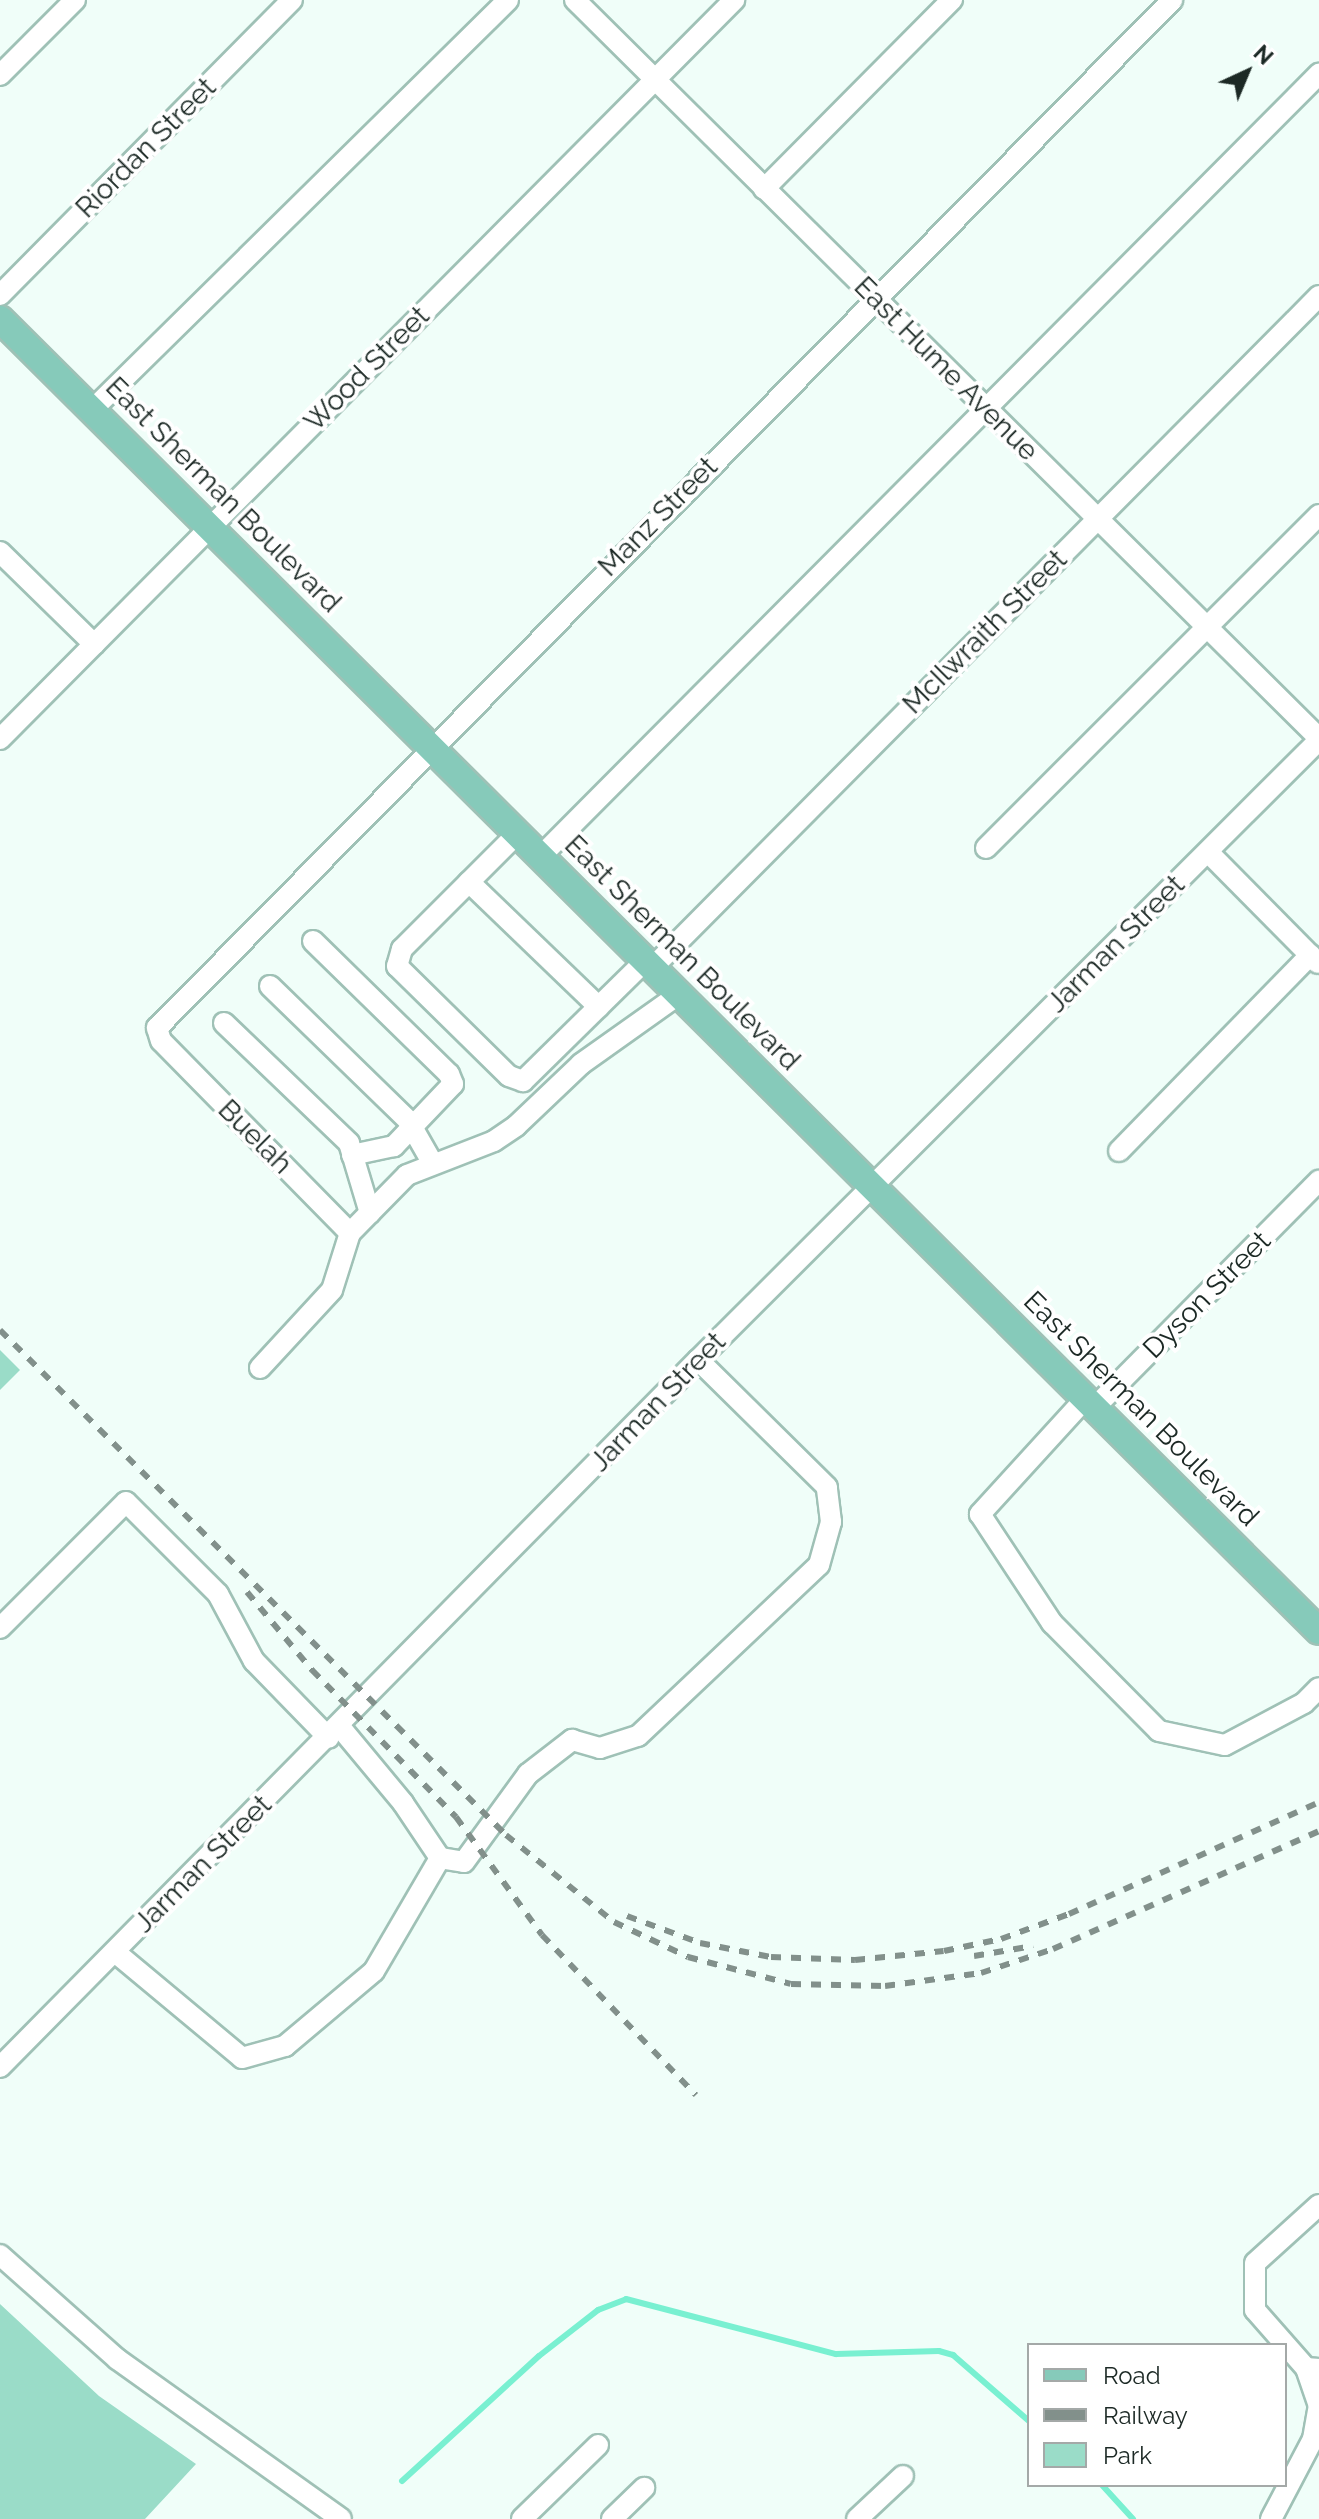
<!DOCTYPE html>
<style>
body{margin:0}
#map{position:relative;width:1319px;height:2519px;overflow:hidden;background:#f0fef9;font-family:Raleway,sans-serif}
div>[style]{position:absolute}
.green>*{inset:0;background:#9adcc8}
.stream>*{height:6px;margin:-3px;padding:0 3px;transform-origin:3px;border-radius:3px;background:#79f0d1}
.roads{filter:drop-shadow(2px 0 #9fc1b6) drop-shadow(-2px 0 #9fc1b6) drop-shadow(0 2px #9fc1b6) drop-shadow(0 -2px #9fc1b6)}
.minor>*{height:20px;margin:-10px;padding:0 10px;transform-origin:10px;border-radius:10px;background:#fff}
.major>*{height:26px;margin:-13px;padding:0 13px;transform-origin:13px;border-radius:13px;background:#86caba}
.rail>*{height:6px;margin-top:-3px;transform-origin:0;background:repeating-linear-gradient(90deg,#82908b 0 10px,transparent 0 20px)}
span{translate:-50% -50%;white-space:nowrap;text-align:center;line-height:1.15;-webkit-text-stroke:8px #fff;paint-order:stroke}
.street-label{font-size:28px;color:#1c2925}
.legend{position:absolute;left:1027px;top:2343px;width:260px;height:144px;box-sizing:border-box;background:#fff;border:2px solid #a4a9a8;margin:0;padding:10px 14px;list-style:none;font-size:24px;color:#1c2925}
.legend li{display:flex;align-items:center;gap:16px;height:40px}
.legend b{width:40px;border:2px solid #a4a9a8}
.north{position:absolute;left:1207px;top:32px;width:80px;height:80px;-webkit-text-stroke:6px #fff;paint-order:stroke;rotate:44deg;font-size:22px;font-weight:700;line-height:32px;text-align:center;color:#1c2925}
.north::after{content:'';display:block;margin:auto;width:28px;height:36px;background:#1c2925;clip-path:polygon(50% 0,100% 100%,50% 72%,0 100%)}
</style>
<div id="map">
<div class="green">
<i style="clip-path:polygon(0 1350px,20px 1370px,0 1390px)"></i>
<i style="clip-path:polygon(0 2304px,99px 2396px,196px 2464px,145px 2519px,0 2519px)"></i>
</div>
<div class="stream">
<i style="left:402px;top:2481px;width:185px;rotate:-42.4deg"></i>
<i style="left:539px;top:2356px;width:75px;rotate:-37.9deg"></i>
<i style="left:598px;top:2310px;width:30px;rotate:-21deg"></i>
<i style="left:626px;top:2299px;width:217px;rotate:14.7deg"></i>
<i style="left:836px;top:2354px;width:103px;rotate:-1.7deg"></i>
<i style="left:939px;top:2351px;width:15px;rotate:16deg"></i>
<i style="left:953px;top:2355px;width:101px;rotate:41deg"></i>
<i style="left:1102px;top:2485px;width:46px;rotate:47.6deg"></i>
</div>
<div class="roads">
<div class="minor">
<i style="left:575px;top:0;width:1048px;rotate:44.77deg"></i>
<i style="left:0;top:75px;width:106px;rotate:-45deg"></i>
<i style="left:764px;top:189px;width:267px;rotate:-45.2deg"></i>
<i style="left:0;top:295px;width:415px;rotate:-45.3deg"></i>
<i style="left:92px;top:410px;width:584px;rotate:-44.58deg"></i>
<i style="left:0;top:552px;width:132px;rotate:44.4deg"></i>
<i style="left:0;top:739px;width:1042px;rotate:-45.19deg"></i>
<i style="left:517px;top:834px;width:163px;rotate:135deg"></i>
<i style="left:402px;top:949px;width:18px;rotate:106deg"></i>
<i style="left:397px;top:966px;width:157px;rotate:44.5deg"></i>
<i style="left:509px;top:1076px;width:15px;rotate:20deg"></i>
<i style="left:523px;top:1081px;width:171px;rotate:-44.5deg"></i>
<i style="left:986px;top:848px;width:471px;rotate:-45deg"></i>
<i style="left:1208px;top:852px;width:156px;rotate:45.3deg"></i>
<i style="left:540px;top:857px;width:1105px;rotate:-45.15deg"></i>
<i style="left:469px;top:882px;width:180px;rotate:43.9deg"></i>
<i style="left:313px;top:941px;width:190px;rotate:44.4deg"></i>
<i style="left:449px;top:1074px;width:11px;rotate:68deg"></i>
<i style="left:453px;top:1084px;width:86px;rotate:133.6deg"></i>
<i style="left:394px;top:1146px;width:43px;rotate:167.9deg"></i>
<i style="left:652px;top:968px;width:947px;rotate:-45.21deg"></i>
<i style="left:270px;top:986px;width:192px;rotate:44.2deg"></i>
<i style="left:408px;top:1120px;width:48px;rotate:60.3deg"></i>
<i style="left:224px;top:1023px;width:173px;rotate:43.8deg"></i>
<i style="left:349px;top:1143px;width:73px;rotate:73.3deg"></i>
<i style="left:1119px;top:1151px;width:274px;rotate:-45.7deg"></i>
<i style="left:350px;top:1233px;width:269px;rotate:-134.5deg"></i>
<i style="left:161px;top:1041px;width:14px;rotate:-107deg"></i>
<i style="left:157px;top:1028px;width:1445px;rotate:-45.36deg"></i>
<i style="left:260px;top:1368px;width:106px;rotate:-47.3deg"></i>
<i style="left:332px;top:1290px;width:60px;rotate:-72.5deg"></i>
<i style="left:350px;top:1233px;width:81px;rotate:-45.5deg"></i>
<i style="left:407px;top:1175px;width:93px;rotate:-21.3deg"></i>
<i style="left:494px;top:1141px;width:27px;rotate:-34deg"></i>
<i style="left:516px;top:1126px;width:90px;rotate:-43.6deg"></i>
<i style="left:581px;top:1064px;width:119px;rotate:-35.4deg"></i>
<i style="left:1085px;top:1399px;width:156px;rotate:132.4deg"></i>
<i style="left:980px;top:1514px;width:131px;rotate:56.6deg"></i>
<i style="left:1052px;top:1623px;width:152px;rotate:45.3deg"></i>
<i style="left:1159px;top:1731px;width:67px;rotate:12deg"></i>
<i style="left:1225px;top:1745px;width:89px;rotate:-28deg"></i>
<i style="left:1304px;top:1703px;width:21px;rotate:-45deg"></i>
<i style="left:1094px;top:1408px;width:320px;rotate:-45.3deg"></i>
<i style="left:0;top:1628px;width:178px;rotate:-45deg"></i>
<i style="left:126px;top:1502px;width:130px;rotate:45deg"></i>
<i style="left:218px;top:1594px;width:76px;rotate:61.8deg"></i>
<i style="left:254px;top:1661px;width:107px;rotate:45.8deg"></i>
<i style="left:340px;top:1727px;width:99px;rotate:50.3deg"></i>
<i style="left:403px;top:1803px;width:66px;rotate:56.1deg"></i>
<i style="left:440px;top:1858px;width:24px;rotate:9deg"></i>
<i style="left:464px;top:1862px;width:109px;rotate:-54deg"></i>
<i style="left:528px;top:1774px;width:56px;rotate:-37.7deg"></i>
<i style="left:572px;top:1740px;width:29px;rotate:16deg"></i>
<i style="left:600px;top:1748px;width:40px;rotate:-18deg"></i>
<i style="left:638px;top:1736px;width:249px;rotate:-43.4deg"></i>
<i style="left:819px;top:1565px;width:45px;rotate:-74.4deg"></i>
<i style="left:831px;top:1522px;width:35px;rotate:-97deg"></i>
<i style="left:827px;top:1487px;width:181px;rotate:-135.4deg"></i>
<i style="left:115px;top:1952px;width:165px;rotate:39.8deg"></i>
<i style="left:242px;top:2058px;width:45px;rotate:-15.6deg"></i>
<i style="left:285px;top:2046px;width:116px;rotate:-40.1deg"></i>
<i style="left:374px;top:1971px;width:131px;rotate:-59.7deg"></i>
<i style="left:0;top:2067px;width:994px;rotate:-45.37deg"></i>
<i style="left:698px;top:1360px;width:878px;rotate:-44.95deg"></i>
<i style="left:1319px;top:2205px;width:86px;rotate:137.8deg"></i>
<i style="left:1255px;top:2263px;width:47px;rotate:90deg"></i>
<i style="left:1255px;top:2310px;width:77px;rotate:48.7deg"></i>
<i style="left:1306px;top:2368px;width:13px;rotate:4deg"></i>
<i style="left:0;top:2255px;width:157px;rotate:41.6deg"></i>
<i style="left:117px;top:2359px;width:275px;rotate:35.5deg"></i>
<i style="left:522px;top:2519px;width:106px;rotate:-44.2deg"></i>
<i style="left:612px;top:2519px;width:45px;rotate:-44.1deg"></i>
<i style="left:857px;top:2519px;width:63px;rotate:-43.1deg"></i>
<i style="left:1271px;top:2519px;width:90px;rotate:-62.3deg"></i>
<i style="left:1313px;top:2439px;width:34px;rotate:-80deg"></i>
<i style="left:1319px;top:2406px;width:40px;rotate:-108.9deg"></i>
</div>
<div class="major">
<i style="left:0;top:319px;width:1860px;rotate:44.85deg"></i>
</div>
</div>
<div class="rail">
<i style="left:0;top:1330px;width:715px;rotate:44.94deg"></i>
<i style="left:506px;top:1835px;width:139px;rotate:38.9deg"></i>
<i style="left:614px;top:1922px;width:82px;rotate:25.3deg"></i>
<i style="left:688px;top:1957px;width:106px;rotate:14.7deg"></i>
<i style="left:791px;top:1984px;width:94px;rotate:1.2deg"></i>
<i style="left:885px;top:1986px;width:97px;rotate:-7.7deg"></i>
<i style="left:981px;top:1973px;width:76px;rotate:-18.4deg"></i>
<i style="left:1053px;top:1949px;width:291px;rotate:-23.9deg"></i>
<i style="left:247px;top:1592px;width:102px;rotate:50.2deg"></i>
<i style="left:312px;top:1670px;width:206px;rotate:45.6deg"></i>
<i style="left:456px;top:1817px;width:146px;rotate:53.9deg"></i>
<i style="left:542px;top:1935px;width:222px;rotate:46.1deg"></i>
<i style="left:627px;top:1916px;width:78px;rotate:20.3deg"></i>
<i style="left:700px;top:1943px;width:72px;rotate:11.2deg"></i>
<i style="left:771px;top:1957px;width:84px;rotate:2deg"></i>
<i style="left:855px;top:1960px;width:89px;rotate:-5.8deg"></i>
<i style="left:944px;top:1951px;width:58px;rotate:-11.9deg"></i>
<i style="left:1001px;top:1939px;width:72px;rotate:-20.2deg"></i>
<i style="left:1069px;top:1914px;width:274px;rotate:-24.1deg"></i>
<i style="left:974px;top:1956px;width:60px;rotate:-9.6deg"></i>
</div>
<div class="street-label">
<span style="left:146px;top:148px;rotate:-45deg">Riordan Street</span>
<span style="left:367px;top:369px;rotate:-45deg">Wood Street</span>
<span style="left:946px;top:369px;rotate:45deg">East Hume Avenue</span>
<span style="left:223px;top:495px;rotate:45deg">East Sherman Boulevard</span>
<span style="left:658px;top:517px;rotate:-45deg">Manz Street</span>
<span style="left:985px;top:632px;rotate:-45deg">McIlwraith Street</span>
<span style="left:1116px;top:944px;rotate:-45deg">Jarman Street</span>
<span style="left:682px;top:953px;rotate:45deg">East Sherman Boulevard</span>
<span style="left:255px;top:1137px;rotate:45deg">Buelah</span>
<span style="left:1207px;top:1295px;rotate:-45deg">Dyson Street</span>
<span style="left:658px;top:1402px;rotate:-46deg">Jarman Street</span>
<span style="left:1141px;top:1409px;rotate:45deg">East Sherman Boulevard</span>
<span style="left:203px;top:1864px;rotate:-45deg">Jarman Street</span>
</div>
<ul class="legend">
<li><b style="height:10px;background:#86caba"></b>Road</li>
<li><b style="height:10px;background:#82908b"></b>Railway</li>
<li><b style="height:22px;background:#9adcc8"></b>Park</li>
</ul>
<div class="north">N</div>
</div>
